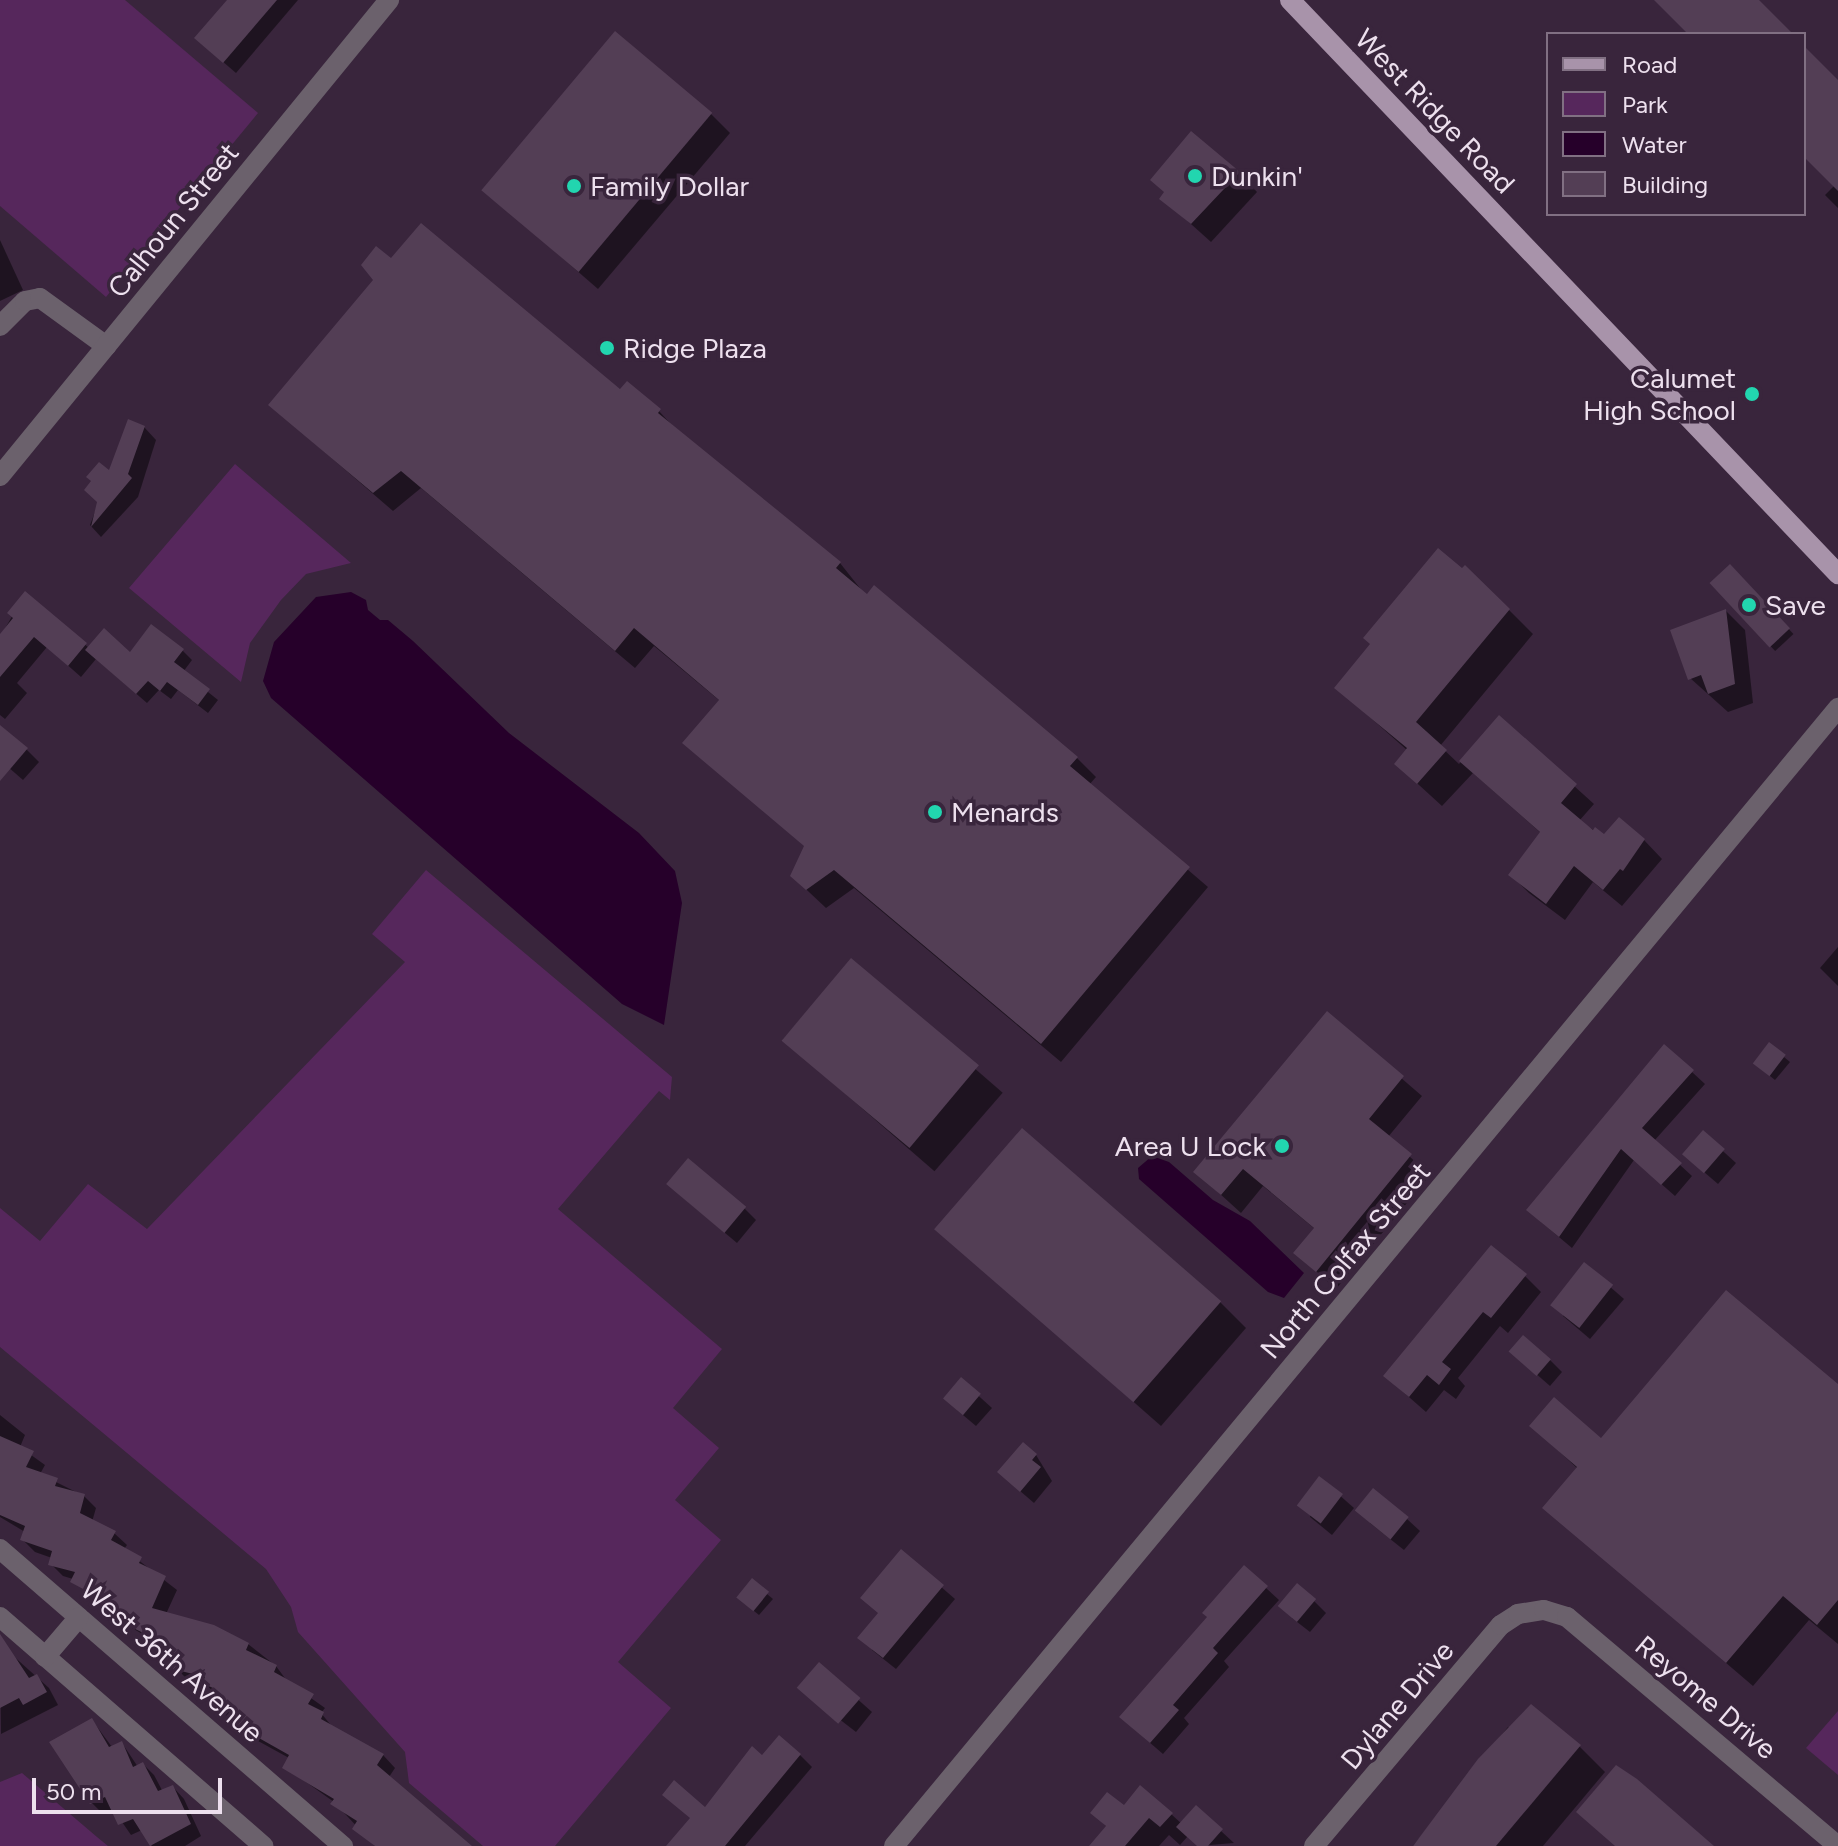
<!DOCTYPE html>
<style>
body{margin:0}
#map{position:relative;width:1838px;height:1846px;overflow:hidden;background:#39253c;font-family:Figtree,sans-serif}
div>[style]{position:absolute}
.green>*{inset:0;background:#56275c}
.water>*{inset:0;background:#26002a}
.shadow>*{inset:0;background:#0007;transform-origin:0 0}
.building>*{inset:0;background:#533e55;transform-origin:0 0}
.minor>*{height:20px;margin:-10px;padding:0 10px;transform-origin:10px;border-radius:10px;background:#6b616c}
.major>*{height:20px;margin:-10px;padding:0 10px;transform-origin:10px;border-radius:10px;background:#a893aa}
.dots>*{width:22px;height:22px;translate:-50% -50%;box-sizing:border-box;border:4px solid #39253c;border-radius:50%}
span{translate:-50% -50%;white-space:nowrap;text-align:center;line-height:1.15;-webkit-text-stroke:7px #39253c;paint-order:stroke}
.street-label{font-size:28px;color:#ede0ee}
.poi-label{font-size:28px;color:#ede0ee}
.left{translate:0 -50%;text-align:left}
.right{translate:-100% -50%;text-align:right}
.legend{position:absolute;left:1546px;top:32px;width:260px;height:184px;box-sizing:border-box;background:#39253c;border:2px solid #817083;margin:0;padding:10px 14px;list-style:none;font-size:24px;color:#ede0ee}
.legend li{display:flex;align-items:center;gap:16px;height:40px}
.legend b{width:40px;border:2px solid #817083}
.scale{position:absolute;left:32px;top:1778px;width:190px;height:36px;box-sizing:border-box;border:4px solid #ede0ee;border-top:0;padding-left:10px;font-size:24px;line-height:28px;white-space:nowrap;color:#ede0ee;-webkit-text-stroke:6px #39253c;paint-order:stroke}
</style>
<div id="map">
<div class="green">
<i style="clip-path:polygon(0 0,125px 0,258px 113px,106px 297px,0 206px)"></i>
<i style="clip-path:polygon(235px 464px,351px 563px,306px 574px,281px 600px,250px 643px,241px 682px,129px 588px)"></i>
<i style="clip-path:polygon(426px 870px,672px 1077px,670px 1100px,659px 1091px,558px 1209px,722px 1349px,673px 1408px,719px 1448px,675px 1500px,721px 1540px,618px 1662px,671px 1708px,555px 1846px,483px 1846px,409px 1783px,405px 1752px,298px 1632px,291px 1607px,266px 1569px,0 1347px,0 1208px,40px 1241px,88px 1184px,147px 1229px,405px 962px,372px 934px)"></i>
<i style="clip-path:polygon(1838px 1711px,1838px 1775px,1806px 1748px)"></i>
<i style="clip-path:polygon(22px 1773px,97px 1837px,108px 1846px,0 1846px,0 1782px)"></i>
</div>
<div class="water">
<i style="clip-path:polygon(351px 592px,366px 600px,368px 610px,380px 620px,388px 620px,413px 641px,509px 733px,639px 833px,675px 871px,682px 903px,664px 1025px,622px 1004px,271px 698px,263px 681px,274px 642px,316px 597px)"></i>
<i style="clip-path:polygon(1152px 1156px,1169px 1162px,1213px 1200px,1250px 1221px,1304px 1273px,1284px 1298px,1268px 1292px,1139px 1179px,1138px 1168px)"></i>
</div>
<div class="shadow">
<i style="clip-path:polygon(230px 0,298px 0,236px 73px,208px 49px)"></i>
<i style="clip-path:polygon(1804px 48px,1838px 82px,1838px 208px,1825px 195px,1835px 185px,1804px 153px)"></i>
<i style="clip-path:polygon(711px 114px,730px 133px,598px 289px,484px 190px)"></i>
<i style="clip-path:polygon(1239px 173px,1257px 192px,1211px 242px,1162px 198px)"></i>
<i style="clip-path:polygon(0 240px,23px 290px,0 301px)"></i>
<i style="clip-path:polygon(391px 261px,659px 411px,677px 431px,840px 563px,867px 597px,875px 588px,1077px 758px,1096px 777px,1089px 785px,1208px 887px,1061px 1062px,854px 888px,826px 908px,792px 876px,806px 847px,685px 743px,720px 701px,654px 646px,635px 668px,421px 488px,393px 511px,270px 405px)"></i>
<i style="clip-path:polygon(144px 427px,156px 440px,138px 497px,101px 537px,90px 525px,110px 473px)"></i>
<i style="left:1730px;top:566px;width:93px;height:25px;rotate:47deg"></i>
<i style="clip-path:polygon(25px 594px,89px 648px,130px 655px,183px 651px,192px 660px,183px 672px,218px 700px,208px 713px,178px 690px,171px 699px,159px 690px,147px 703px,96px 659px,81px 677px,47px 647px,17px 683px,27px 693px,5px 719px,0 715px,0 637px)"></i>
<i style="clip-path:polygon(1509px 610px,1533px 634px,1440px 746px,1459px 764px,1499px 718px,1594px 804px,1579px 821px,1605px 837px,1644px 840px,1662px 859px,1622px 906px,1593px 882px,1565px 920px,1529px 893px,1511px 875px,1542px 834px,1473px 773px,1442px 806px,1396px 764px,1408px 751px,1337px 688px)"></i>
<i style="clip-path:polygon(1726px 611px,1745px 630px,1753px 703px,1728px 712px,1690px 678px)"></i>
<i style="clip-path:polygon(0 741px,26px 749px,39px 762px,23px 780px,0 760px)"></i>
<i style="clip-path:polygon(1838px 947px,1838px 986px,1820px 968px)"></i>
<i style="left:851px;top:961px;width:201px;height:104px;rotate:41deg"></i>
<i style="clip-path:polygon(1327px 1014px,1422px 1096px,1388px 1137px,1430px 1175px,1336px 1289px,1296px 1253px,1315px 1229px,1263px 1186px,1241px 1213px,1196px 1172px)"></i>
<i style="clip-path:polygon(1784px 1057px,1790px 1062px,1775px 1080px,1760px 1068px)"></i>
<i style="clip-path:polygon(1692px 1072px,1705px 1084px,1654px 1141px,1692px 1176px,1675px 1196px,1634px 1160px,1572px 1248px,1541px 1222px)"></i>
<i style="clip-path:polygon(1703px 1133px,1736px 1163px,1718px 1184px,1697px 1166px)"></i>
<i style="clip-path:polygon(681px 1196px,744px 1208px,756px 1220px,737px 1243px)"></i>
<i style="clip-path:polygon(937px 1229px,1220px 1302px,1246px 1328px,1161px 1426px)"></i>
<i style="clip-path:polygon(1585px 1265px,1624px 1299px,1590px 1339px,1563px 1316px)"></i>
<i style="clip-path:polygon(1525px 1276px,1541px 1292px,1508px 1333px,1500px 1326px,1458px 1378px,1465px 1386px,1456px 1399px,1444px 1390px,1426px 1412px,1385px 1376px)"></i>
<i style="clip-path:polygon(1511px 1352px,1550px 1360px,1562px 1372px,1550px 1386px)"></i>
<i style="clip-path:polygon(961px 1380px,992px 1408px,976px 1426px,957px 1410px)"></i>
<i style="clip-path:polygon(1838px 1387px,1838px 1644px,1809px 1620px,1753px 1686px,1545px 1508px,1578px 1469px,1532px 1426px,1602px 1441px)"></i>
<i style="clip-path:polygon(0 1415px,25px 1435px,20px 1447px,45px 1465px,40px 1474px,84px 1496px,96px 1508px,92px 1522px,114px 1533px,127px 1545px,124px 1549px,177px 1590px,166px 1614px,248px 1644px,276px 1666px,287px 1681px,325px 1708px,321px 1713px,334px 1729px,383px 1755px,395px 1768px,389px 1777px,469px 1846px,375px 1846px,334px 1802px,285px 1767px,289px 1758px,247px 1735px,236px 1719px,222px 1714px,209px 1701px,213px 1692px,207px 1685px,188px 1680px,176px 1668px,170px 1650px,113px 1617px,73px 1579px,63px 1576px,51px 1564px,52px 1558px,35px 1552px,22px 1539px,25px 1532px,0 1517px)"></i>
<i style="clip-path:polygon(1036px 1455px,1052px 1481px,1034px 1503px,1012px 1484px)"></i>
<i style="clip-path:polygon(1320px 1478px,1354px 1508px,1332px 1535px,1310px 1517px)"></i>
<i style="clip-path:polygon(1407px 1519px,1420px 1531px,1404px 1550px,1370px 1523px)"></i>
<i style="clip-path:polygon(901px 1552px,955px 1599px,896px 1669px,872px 1650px)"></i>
<i style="clip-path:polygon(1244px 1568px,1279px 1600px,1224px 1661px,1229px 1667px,1184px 1718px,1189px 1724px,1163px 1754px,1134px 1729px)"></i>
<i style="clip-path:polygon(767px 1594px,773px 1599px,759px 1615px,744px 1603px)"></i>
<i style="clip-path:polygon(1314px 1601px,1326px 1613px,1310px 1632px,1292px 1618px)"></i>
<i style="clip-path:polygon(0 1644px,49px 1688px,58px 1705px,1px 1734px)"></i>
<i style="clip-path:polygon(819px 1665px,872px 1712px,856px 1732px,799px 1688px)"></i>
<i style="clip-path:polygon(92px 1720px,112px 1747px,122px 1743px,138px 1767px,143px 1764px,154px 1775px,163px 1792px,173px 1787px,184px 1799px,201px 1836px,185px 1846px,152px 1846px,142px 1830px,131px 1835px,113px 1809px,103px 1814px,92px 1803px)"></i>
<i style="clip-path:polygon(1508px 1727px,1580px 1747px,1605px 1772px,1543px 1846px,1413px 1846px)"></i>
<i style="clip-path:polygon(800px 1755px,812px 1767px,745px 1846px,683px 1846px,692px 1819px,762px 1757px)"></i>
<i style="clip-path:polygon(1124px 1808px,1171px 1814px,1182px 1824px,1196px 1808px,1234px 1843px,1198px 1846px,1188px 1836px,1180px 1845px,1169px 1835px,1159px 1846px,1092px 1846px,1107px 1827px,1093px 1813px)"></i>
</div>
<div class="building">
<i style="clip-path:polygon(227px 0,277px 0,223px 63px,194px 38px)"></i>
<i style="clip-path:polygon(1654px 0,1759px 0,1793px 34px,1688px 34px)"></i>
<i style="left:615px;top:31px;width:127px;height:208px;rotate:40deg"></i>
<i style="clip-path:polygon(1804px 46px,1838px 80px,1838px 191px,1804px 157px)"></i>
<i style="clip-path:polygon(1191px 131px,1240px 172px,1191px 224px,1159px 199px,1164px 192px,1150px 180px)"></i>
<i style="clip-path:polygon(421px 223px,620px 389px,627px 381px,661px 409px,658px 413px,841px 562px,836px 568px,867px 594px,874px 585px,1078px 757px,1070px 766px,1190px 867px,1041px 1044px,834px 870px,806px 890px,790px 876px,804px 846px,682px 743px,719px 700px,634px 628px,615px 651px,401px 471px,373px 493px,268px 405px,373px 280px,361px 265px,376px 246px,391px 258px)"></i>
<i style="clip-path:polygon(128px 419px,145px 426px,128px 474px,132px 478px,91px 527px,97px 502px,84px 490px,91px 481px,86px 477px,99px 462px,109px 470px)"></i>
<i style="clip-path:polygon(1438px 548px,1462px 568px,1465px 565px,1510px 609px,1416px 722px,1447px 750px,1417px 784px,1394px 764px,1407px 748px,1334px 688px,1370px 644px,1363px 638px)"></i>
<i style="left:1730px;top:564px;width:88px;height:28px;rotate:47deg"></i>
<i style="clip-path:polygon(25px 591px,87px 643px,68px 666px,34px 637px,0 677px,0 634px,13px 618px,7px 613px)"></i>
<i style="clip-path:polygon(1726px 609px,1735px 684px,1708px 694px,1701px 675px,1688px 680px,1670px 630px)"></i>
<i style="clip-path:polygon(151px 624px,184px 649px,174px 662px,210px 689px,198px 705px,167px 682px,160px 691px,148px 681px,136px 694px,85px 650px,104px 628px,130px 652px)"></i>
<i style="clip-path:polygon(1499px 715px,1577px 784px,1561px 803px,1593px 830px,1595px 827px,1604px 834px,1619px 817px,1645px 839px,1623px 871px,1620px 869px,1603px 890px,1574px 866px,1546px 904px,1508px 875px,1540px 832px,1459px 761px)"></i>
<i style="clip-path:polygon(0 725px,28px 748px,0 781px)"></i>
<i style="left:851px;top:958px;width:167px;height:108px;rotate:40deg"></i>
<i style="clip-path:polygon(1327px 1011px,1404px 1076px,1369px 1119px,1412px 1154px,1316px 1272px,1293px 1253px,1314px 1228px,1243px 1169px,1221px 1195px,1193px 1172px)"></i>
<i style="left:1769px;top:1042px;width:21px;height:27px;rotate:37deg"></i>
<i style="clip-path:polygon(1664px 1044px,1694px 1070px,1642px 1128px,1682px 1163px,1661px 1185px,1621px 1149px,1559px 1237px,1526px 1210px)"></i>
<i style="left:1022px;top:1128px;width:264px;height:134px;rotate:41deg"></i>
<i style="left:1703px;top:1130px;width:29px;height:32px;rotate:41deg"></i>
<i style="left:688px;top:1158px;width:76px;height:34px;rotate:40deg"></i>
<i style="clip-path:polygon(1491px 1245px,1527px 1274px,1491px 1318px,1483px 1312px,1442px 1362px,1451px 1369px,1439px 1385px,1427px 1375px,1409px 1397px,1383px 1376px)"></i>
<i style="left:1584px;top:1262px;width:37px;height:55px;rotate:38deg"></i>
<i style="clip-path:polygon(1726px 1290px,1838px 1384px,1838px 1600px,1817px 1625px,1783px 1596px,1726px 1663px,1542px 1508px,1577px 1467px,1529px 1426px,1554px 1397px,1601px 1438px)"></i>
<i style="left:1523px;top:1335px;width:37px;height:22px;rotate:41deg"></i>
<i style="left:961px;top:1377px;width:26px;height:28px;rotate:40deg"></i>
<i style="clip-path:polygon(0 1436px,34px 1451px,26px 1467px,58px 1478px,55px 1486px,85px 1494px,80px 1513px,116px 1531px,111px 1540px,142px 1557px,139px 1563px,166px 1576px,152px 1608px,214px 1625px,249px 1643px,246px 1650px,277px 1665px,274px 1672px,314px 1694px,308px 1704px,324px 1712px,321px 1719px,384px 1754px,377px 1765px,472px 1846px,375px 1846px,352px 1829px,357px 1821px,330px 1804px,334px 1799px,282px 1768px,289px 1755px,232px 1723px,236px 1714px,207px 1702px,213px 1688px,202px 1683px,205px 1677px,173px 1669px,176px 1659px,167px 1656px,170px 1646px,127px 1625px,99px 1605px,102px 1599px,70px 1582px,75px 1572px,48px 1565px,52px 1551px,20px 1540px,25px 1526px,0 1515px)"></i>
<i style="clip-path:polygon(1023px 1442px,1037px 1454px,1032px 1460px,1041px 1467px,1020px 1492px,997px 1472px)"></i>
<i style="left:1319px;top:1476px;width:30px;height:37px;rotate:37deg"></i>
<i style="left:1373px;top:1488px;width:46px;height:29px;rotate:39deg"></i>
<i style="clip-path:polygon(901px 1549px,944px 1585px,883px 1658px,857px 1638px,878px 1613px,860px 1598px)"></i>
<i style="clip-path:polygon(1244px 1565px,1268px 1586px,1213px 1648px,1218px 1653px,1173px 1705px,1179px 1710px,1150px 1743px,1119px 1717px,1207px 1617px,1202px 1613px)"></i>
<i style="left:752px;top:1578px;width:22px;height:25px;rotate:39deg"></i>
<i style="left:1297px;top:1583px;width:25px;height:30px;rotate:40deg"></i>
<i style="clip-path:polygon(0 1634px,29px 1678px,37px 1674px,47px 1692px,23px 1705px,19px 1698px,0 1708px)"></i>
<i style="left:819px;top:1662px;width:55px;height:34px;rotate:41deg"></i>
<i style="clip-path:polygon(1531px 1704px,1581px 1745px,1496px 1846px,1413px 1846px,1478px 1759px)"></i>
<i style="clip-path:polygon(92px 1718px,109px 1747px,122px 1741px,133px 1767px,143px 1762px,158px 1791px,173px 1785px,191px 1824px,150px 1846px,133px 1819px,118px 1825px,105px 1797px,90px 1804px,49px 1742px)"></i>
<i style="clip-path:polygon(779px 1735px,801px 1754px,725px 1846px,666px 1846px,690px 1818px,662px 1795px,674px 1780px,705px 1807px,752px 1746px,762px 1755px)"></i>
<i style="clip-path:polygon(1616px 1765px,1637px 1779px,1714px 1846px,1615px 1846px,1576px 1812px)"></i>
<i style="clip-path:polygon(1140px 1785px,1173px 1813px,1160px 1827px,1149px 1818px,1125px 1846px,1089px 1846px,1106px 1826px,1090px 1813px,1107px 1792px,1124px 1805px)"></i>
<i style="clip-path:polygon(1196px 1805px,1223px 1829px,1208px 1846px,1197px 1846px,1176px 1827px)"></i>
</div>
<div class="minor">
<i style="left:0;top:326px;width:35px;rotate:-45deg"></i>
<i style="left:25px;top:301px;width:15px;rotate:-11deg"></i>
<i style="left:40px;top:298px;width:82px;rotate:36deg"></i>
<i style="left:0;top:476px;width:615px;rotate:-50.74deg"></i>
<i style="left:0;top:1549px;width:454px;rotate:40.9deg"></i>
<i style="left:0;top:1617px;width:349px;rotate:41deg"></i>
<i style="left:45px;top:1657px;width:52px;rotate:-49.6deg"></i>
<i style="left:894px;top:1846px;width:1479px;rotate:-50.32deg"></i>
<i style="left:1314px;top:1846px;width:289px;rotate:-49.8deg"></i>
<i style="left:1501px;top:1625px;width:20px;rotate:-33deg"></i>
<i style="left:1518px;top:1614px;width:26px;rotate:-9deg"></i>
<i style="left:1544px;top:1610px;width:24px;rotate:17deg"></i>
<i style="left:1567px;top:1617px;width:355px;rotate:40.2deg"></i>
</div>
<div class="major">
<i style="left:1290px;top:0;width:794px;rotate:46.33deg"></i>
</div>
<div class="dots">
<i style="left:1195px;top:176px;background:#22d5af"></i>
<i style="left:574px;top:186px;background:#22d5af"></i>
<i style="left:607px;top:348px;background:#22d5af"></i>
<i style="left:1752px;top:394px;background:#22d5af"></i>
<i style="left:1749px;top:605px;background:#22d5af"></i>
<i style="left:935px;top:812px;background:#22d5af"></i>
<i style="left:1282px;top:1146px;background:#22d5af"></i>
</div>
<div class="street-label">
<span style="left:1435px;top:111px;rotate:46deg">West Ridge Road</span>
<span style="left:173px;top:220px;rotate:-51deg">Calhoun Street</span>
<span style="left:1345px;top:1260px;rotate:-50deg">North Colfax Street</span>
<span style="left:172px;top:1661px;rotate:41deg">West 36th Avenue</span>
<span style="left:1706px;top:1697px;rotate:40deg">Reyome Drive</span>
<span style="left:1397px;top:1705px;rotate:-50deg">Dylane Drive</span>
</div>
<div class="poi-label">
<span class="left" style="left:1211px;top:176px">Dunkin'</span>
<span class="left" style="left:590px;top:186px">Family Dollar</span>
<span class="left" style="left:623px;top:348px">Ridge Plaza</span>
<span class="right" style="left:1736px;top:394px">Calumet<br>High School</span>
<span class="left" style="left:1765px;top:605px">Save</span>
<span class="left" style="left:951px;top:812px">Menards</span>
<span class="right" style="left:1266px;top:1146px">Area U Lock</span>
</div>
<ul class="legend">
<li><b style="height:10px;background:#a893aa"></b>Road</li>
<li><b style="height:22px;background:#56275c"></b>Park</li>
<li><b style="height:22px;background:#26002a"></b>Water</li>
<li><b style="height:22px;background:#533e55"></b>Building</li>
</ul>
<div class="scale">50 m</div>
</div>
